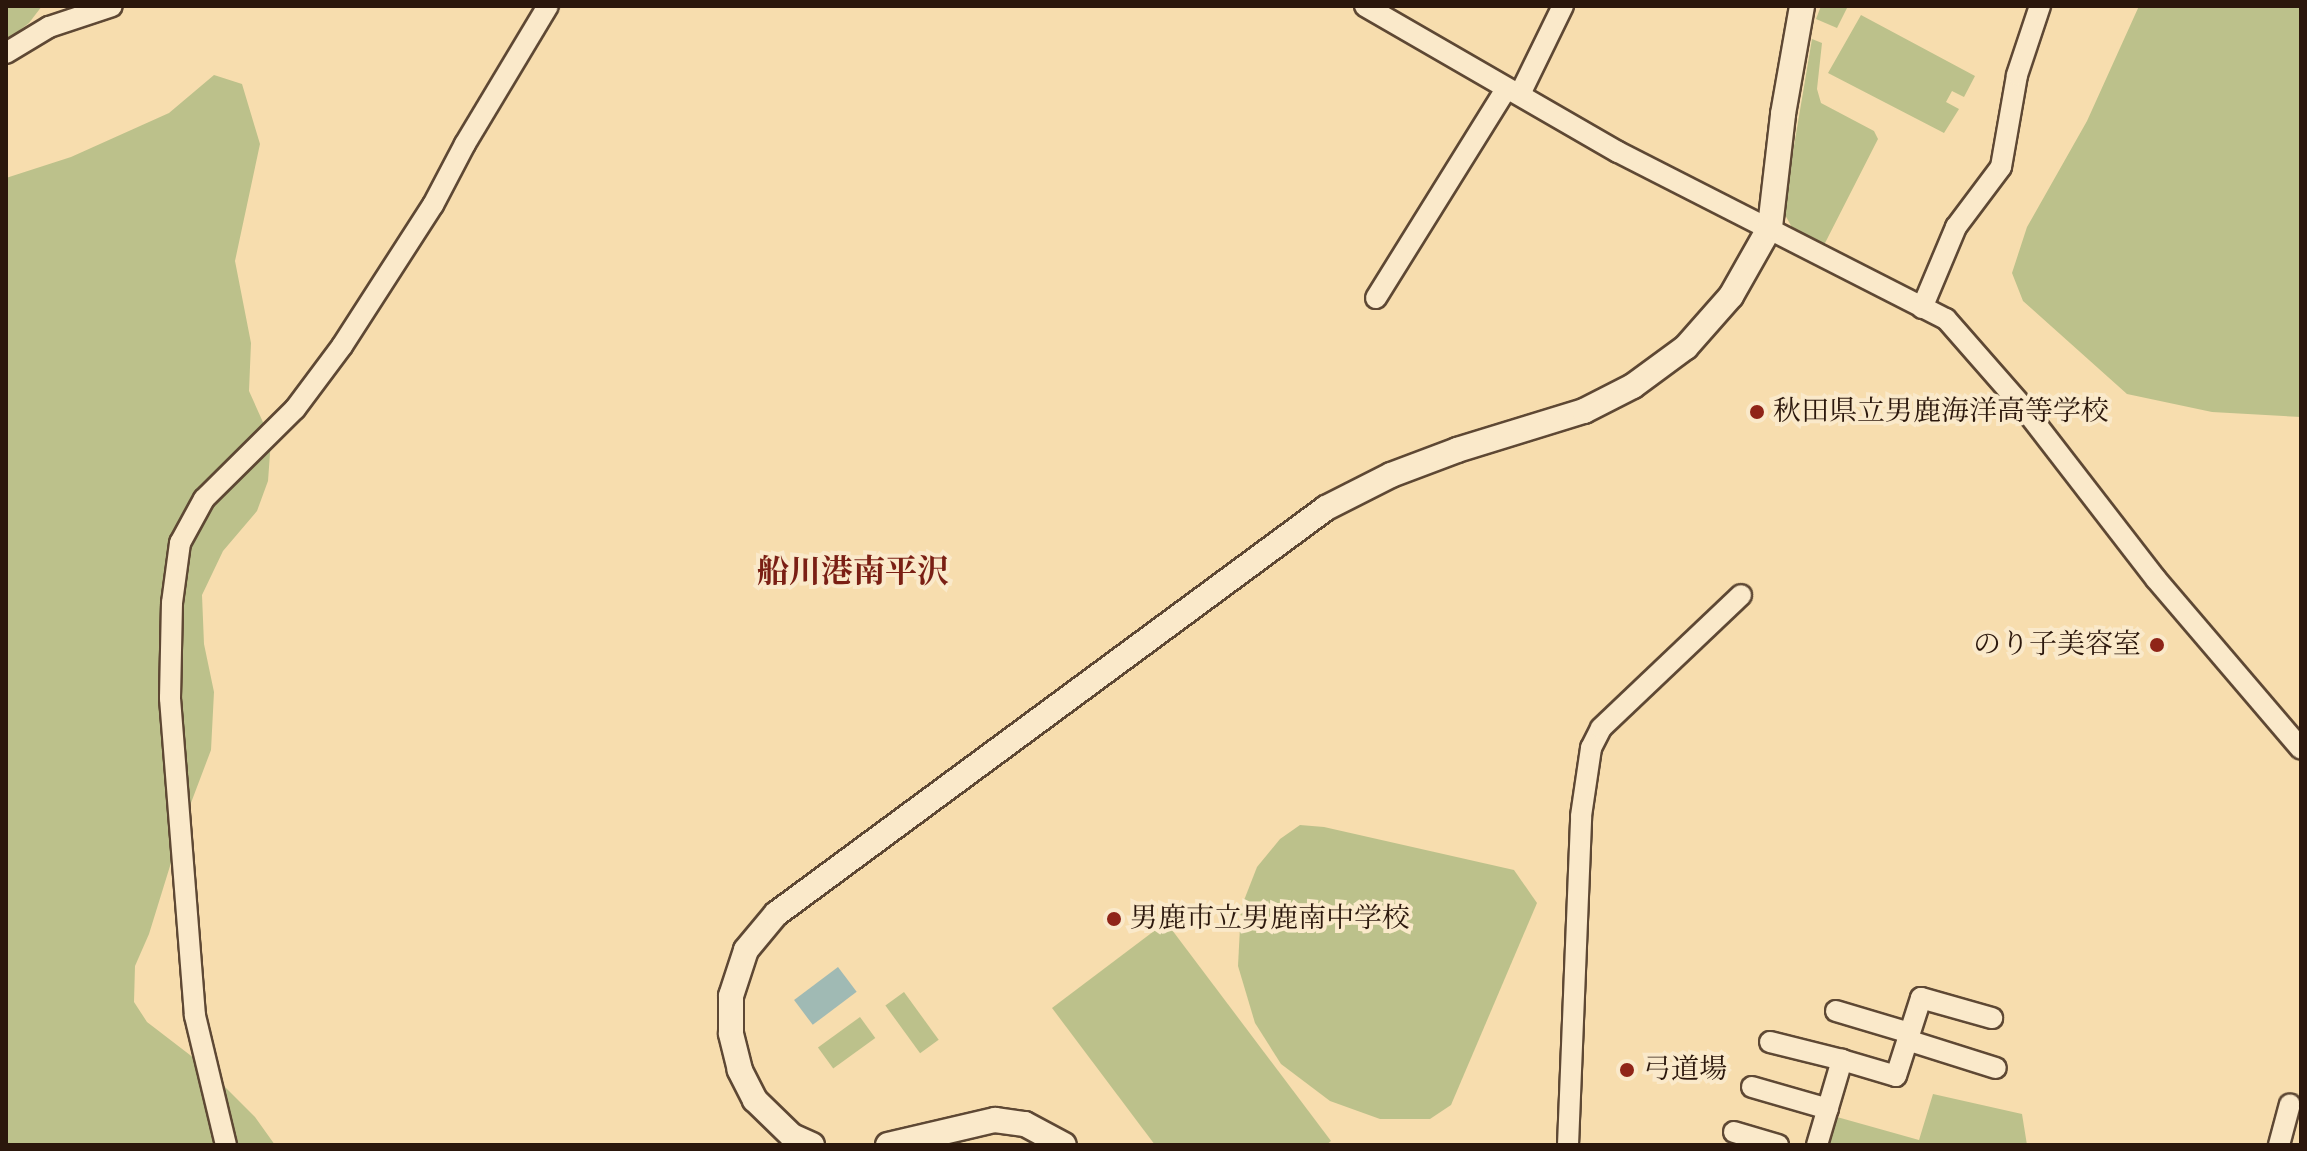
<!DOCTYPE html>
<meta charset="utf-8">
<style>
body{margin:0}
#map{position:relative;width:2307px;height:1151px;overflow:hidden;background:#f7ddae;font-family:"IM FELL DW Pica","Noto Serif JP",serif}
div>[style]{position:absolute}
.green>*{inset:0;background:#bcc18b;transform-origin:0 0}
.water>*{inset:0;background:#a0bab4;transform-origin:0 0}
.roads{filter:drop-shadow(2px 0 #5e4834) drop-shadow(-2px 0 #5e4834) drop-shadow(0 2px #5e4834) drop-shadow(0 -2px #5e4834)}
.minor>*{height:20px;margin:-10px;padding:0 10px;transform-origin:10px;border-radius:10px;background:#fae9ca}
.tertiary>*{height:24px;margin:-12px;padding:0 12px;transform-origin:12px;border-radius:12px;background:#fae9ca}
.dots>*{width:22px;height:22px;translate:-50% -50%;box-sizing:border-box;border:4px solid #fae9ca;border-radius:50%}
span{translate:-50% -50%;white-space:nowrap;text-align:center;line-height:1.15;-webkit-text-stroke:8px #fae9ca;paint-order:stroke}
.poi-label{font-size:28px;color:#2b170c}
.left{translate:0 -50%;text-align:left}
.right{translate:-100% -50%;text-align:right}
.quarter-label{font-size:32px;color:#7a1f14;font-weight:700}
.frame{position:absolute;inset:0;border:8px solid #2b170c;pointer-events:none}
</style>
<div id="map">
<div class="green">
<i style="clip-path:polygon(6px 6px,42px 6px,29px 23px,6px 41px)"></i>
<i style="clip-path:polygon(1821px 6px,1848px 6px,1837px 28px,1816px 19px)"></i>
<i style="clip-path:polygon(2139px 6px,2301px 6px,2301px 417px,2212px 412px,2127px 394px,2023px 301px,2012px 273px,2027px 227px,2087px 121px)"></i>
<i style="clip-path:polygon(1861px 15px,1975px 76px,1964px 97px,1952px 91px,1946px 102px,1959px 109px,1944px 133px,1828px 73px)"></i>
<i style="clip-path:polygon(1812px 39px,1822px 43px,1817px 89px,1821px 103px,1874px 131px,1878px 139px,1824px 245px,1796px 235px,1783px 211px)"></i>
<i style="clip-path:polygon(214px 75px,242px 84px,260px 144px,235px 261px,251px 343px,249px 391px,271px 440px,268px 481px,257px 511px,223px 551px,202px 595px,204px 644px,214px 692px,211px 750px,183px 824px,149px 934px,135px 966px,134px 1002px,147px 1022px,203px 1065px,255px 1117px,275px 1145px,6px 1145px,6px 178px,71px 157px,169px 113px)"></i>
<i style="clip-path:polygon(1300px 825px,1324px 827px,1514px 870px,1537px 903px,1451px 1105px,1430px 1119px,1380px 1119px,1330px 1101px,1281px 1064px,1255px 1023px,1238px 966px,1241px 908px,1257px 867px,1280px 839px)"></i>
<i style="clip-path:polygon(1166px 922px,1331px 1141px,1326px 1145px,1155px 1145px,1052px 1008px)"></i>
<i style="left:904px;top:992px;width:59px;height:23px;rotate:54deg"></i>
<i style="left:860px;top:1017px;width:26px;height:52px;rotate:54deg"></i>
<i style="clip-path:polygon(1933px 1094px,2022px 1114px,2027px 1145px,1828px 1145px,1837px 1117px,1919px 1140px)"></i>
</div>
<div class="water">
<i style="left:838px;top:967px;width:31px;height:55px;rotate:53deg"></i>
</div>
<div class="roads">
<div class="minor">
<i style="left:1365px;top:6px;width:292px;rotate:30deg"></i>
<i style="left:1618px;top:152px;width:368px;rotate:27deg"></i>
<i style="left:1946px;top:319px;width:117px;rotate:48.8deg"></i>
<i style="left:2023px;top:407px;width:217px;rotate:52.3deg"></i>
<i style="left:2156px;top:579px;width:223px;rotate:49.5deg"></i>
<i style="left:6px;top:53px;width:50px;rotate:-31.2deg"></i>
<i style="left:49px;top:27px;width:66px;rotate:-18.4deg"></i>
<i style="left:1520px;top:94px;width:98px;rotate:-64deg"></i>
<i style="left:1376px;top:298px;width:246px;rotate:-58.1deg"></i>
<i style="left:1922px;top:308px;width:88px;rotate:-67.2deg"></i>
<i style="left:1956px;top:227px;width:75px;rotate:-53.1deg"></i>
<i style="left:2001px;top:167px;width:93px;rotate:-80.1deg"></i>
<i style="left:2017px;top:75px;width:73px;rotate:-71.6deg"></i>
<i style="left:1836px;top:1011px;width:77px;rotate:16.6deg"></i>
<i style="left:1907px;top:1040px;width:93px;rotate:17.5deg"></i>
<i style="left:1770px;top:1042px;width:74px;rotate:14deg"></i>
<i style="left:1752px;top:1087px;width:79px;rotate:16.1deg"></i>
<i style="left:1734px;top:1132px;width:46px;rotate:16.5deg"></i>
<i style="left:226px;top:1145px;width:133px;rotate:-103.5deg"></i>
<i style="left:195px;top:1016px;width:319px;rotate:-94.5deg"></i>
<i style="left:170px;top:698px;width:95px;rotate:-88.8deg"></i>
<i style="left:172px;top:603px;width:61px;rotate:-82.4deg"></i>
<i style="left:180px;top:543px;width:50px;rotate:-61.4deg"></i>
<i style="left:204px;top:499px;width:128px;rotate:-44.7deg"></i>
<i style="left:295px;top:409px;width:79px;rotate:-53.3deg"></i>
<i style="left:342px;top:346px;width:168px;rotate:-57.2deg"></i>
<i style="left:433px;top:205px;width:69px;rotate:-62.3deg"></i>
<i style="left:465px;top:144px;width:161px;rotate:-59deg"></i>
<i style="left:1568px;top:1145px;width:329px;rotate:-87.7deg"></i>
<i style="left:1581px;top:816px;width:69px;rotate:-81.6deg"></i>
<i style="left:1591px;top:748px;width:22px;rotate:-63deg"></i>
<i style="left:1601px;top:728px;width:193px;rotate:-43.5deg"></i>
<i style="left:1817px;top:1145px;width:89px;rotate:-73.6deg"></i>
<i style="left:1842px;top:1060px;width:56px;rotate:16.5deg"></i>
<i style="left:1896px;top:1076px;width:82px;rotate:-72.2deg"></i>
<i style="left:1921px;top:998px;width:74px;rotate:15.7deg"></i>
<i style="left:2279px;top:1145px;width:42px;rotate:-75deg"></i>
</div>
<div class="tertiary">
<i style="left:812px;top:1145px;width:22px;rotate:-156deg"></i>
<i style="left:792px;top:1136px;width:52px;rotate:-135.8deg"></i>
<i style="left:755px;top:1100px;width:34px;rotate:-117deg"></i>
<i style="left:740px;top:1070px;width:38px;rotate:-104deg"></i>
<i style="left:731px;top:1033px;width:37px;rotate:-90deg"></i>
<i style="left:731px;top:996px;width:48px;rotate:-71.9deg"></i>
<i style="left:746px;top:950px;width:47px;rotate:-50.2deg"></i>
<i style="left:776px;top:914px;width:684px;rotate:-36.43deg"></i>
<i style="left:1326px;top:508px;width:73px;rotate:-26.9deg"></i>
<i style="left:1391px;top:475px;width:71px;rotate:-20.7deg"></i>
<i style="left:1457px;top:450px;width:133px;rotate:-17.1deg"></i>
<i style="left:1584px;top:411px;width:55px;rotate:-27deg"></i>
<i style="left:1633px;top:386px;width:66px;rotate:-36.3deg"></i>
<i style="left:1686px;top:347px;width:68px;rotate:-48.6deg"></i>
<i style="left:1731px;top:296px;width:79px;rotate:-60.5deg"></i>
<i style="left:1770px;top:227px;width:114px;rotate:-83.4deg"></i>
<i style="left:1783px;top:114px;width:110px;rotate:-80deg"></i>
<i style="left:888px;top:1145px;width:110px;rotate:-13.2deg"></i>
<i style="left:995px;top:1120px;width:30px;rotate:8deg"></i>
<i style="left:1025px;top:1124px;width:44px;rotate:28.3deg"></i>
</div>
</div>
<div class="dots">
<i style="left:1757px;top:412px;background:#8f2418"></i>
<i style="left:2157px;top:645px;background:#8f2418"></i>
<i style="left:1114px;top:919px;background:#8f2418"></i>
<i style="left:1627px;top:1070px;background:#8f2418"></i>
</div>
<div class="poi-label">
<span class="left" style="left:1773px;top:412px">秋田県立男鹿海洋高等学校</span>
<span class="right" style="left:2141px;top:645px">のり子美容室</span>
<span class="left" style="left:1130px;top:919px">男鹿市立男鹿南中学校</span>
<span class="left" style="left:1643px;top:1070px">弓道場</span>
</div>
<div class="quarter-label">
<span style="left:853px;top:573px">船川港南平沢</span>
</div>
<div class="frame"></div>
</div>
